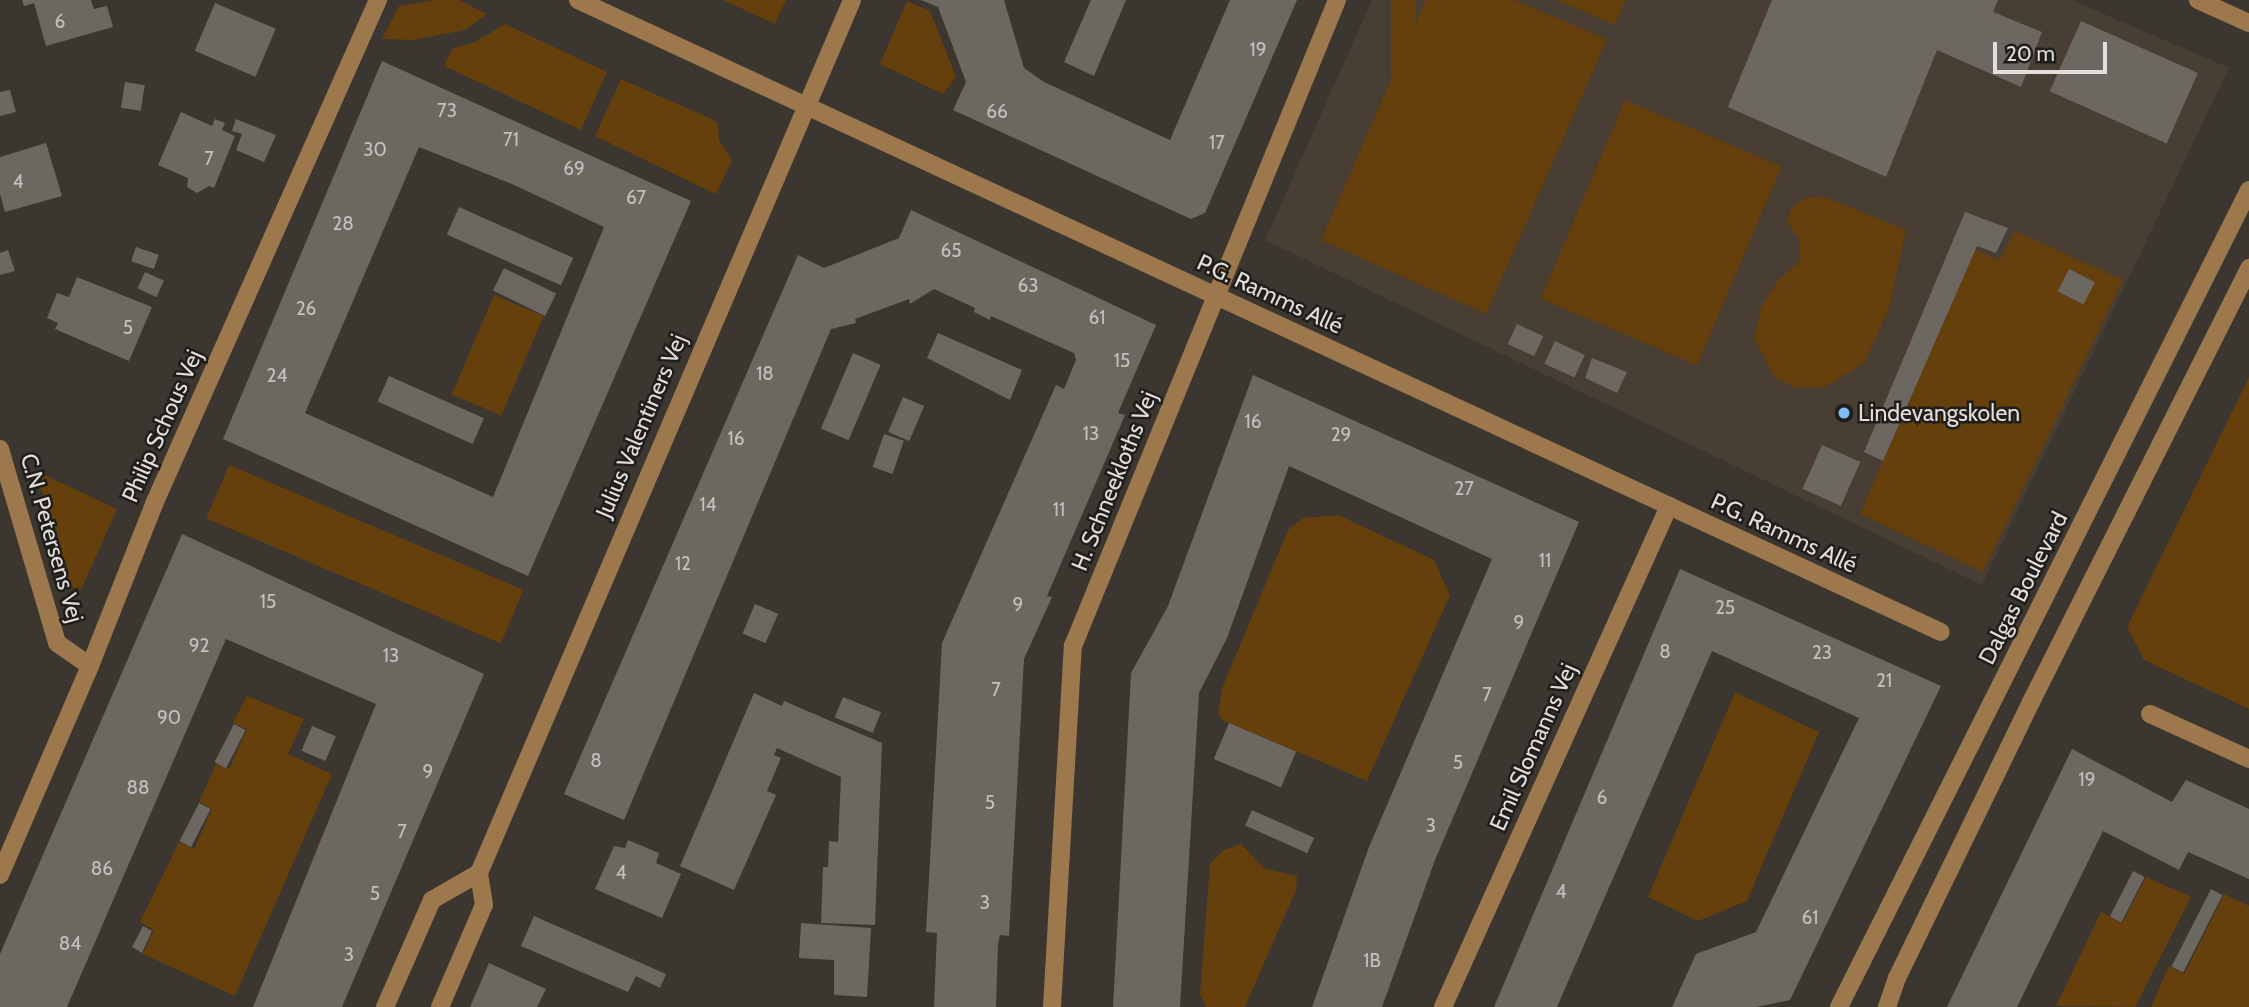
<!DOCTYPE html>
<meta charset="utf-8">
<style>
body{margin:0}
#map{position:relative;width:2249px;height:1007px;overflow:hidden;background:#3b3630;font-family:Cabin,sans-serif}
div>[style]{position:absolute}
.built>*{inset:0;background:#483e34}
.green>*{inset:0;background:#653f0c;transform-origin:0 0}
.building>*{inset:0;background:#6d6761;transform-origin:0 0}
.minor>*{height:18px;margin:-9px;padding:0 9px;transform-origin:9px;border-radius:9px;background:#9e784d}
.dots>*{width:19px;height:19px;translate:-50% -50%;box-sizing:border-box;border:4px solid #201e1b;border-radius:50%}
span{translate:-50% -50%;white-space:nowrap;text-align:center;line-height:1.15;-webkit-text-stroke:5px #201e1b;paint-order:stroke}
.number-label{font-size:19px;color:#c4c0bc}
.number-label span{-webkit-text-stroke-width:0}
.street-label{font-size:23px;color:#e1dedb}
.poi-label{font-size:23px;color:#e1dedb}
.left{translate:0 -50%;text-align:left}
.scale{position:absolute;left:1993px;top:42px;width:114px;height:32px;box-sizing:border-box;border:4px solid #e1dedb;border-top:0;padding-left:9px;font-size:21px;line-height:24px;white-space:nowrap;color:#e1dedb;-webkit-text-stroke:5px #201e1b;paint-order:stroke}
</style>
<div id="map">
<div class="built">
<i style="clip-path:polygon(1372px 0,2072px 0,2229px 68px,1982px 585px,1265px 240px)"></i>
</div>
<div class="green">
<i style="clip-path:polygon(436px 0,459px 0,487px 14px,465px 30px,413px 40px,382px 39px,399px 6px)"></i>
<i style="clip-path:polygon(723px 0,786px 0,775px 24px)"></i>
<i style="left:1391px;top:0;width:25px;height:260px"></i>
<i style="clip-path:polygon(1426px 0,1514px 0,1607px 39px,1486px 314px,1321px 240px)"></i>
<i style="clip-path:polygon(1557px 0,1626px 0,1615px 25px)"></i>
<i style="clip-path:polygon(907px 1px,930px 11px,956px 77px,943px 94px,880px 64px)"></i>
<i style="clip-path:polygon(505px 24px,607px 72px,581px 130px,444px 66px,452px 49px,475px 42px)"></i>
<i style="clip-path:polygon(621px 79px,718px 122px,719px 140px,732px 160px,716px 194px,595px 136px)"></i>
<i style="left:1625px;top:100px;width:170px;height:216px;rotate:23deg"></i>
<i style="clip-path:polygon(1825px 197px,1906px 230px,1889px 309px,1864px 363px,1825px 387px,1796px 388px,1774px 377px,1754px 338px,1761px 307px,1778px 280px,1800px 261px,1799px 239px,1787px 222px,1791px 209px,1805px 198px)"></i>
<i style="clip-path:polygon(2015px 231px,2123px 280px,1983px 572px,1860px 514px,1975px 250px,2000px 260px)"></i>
<i style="left:494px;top:295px;width:54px;height:108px;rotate:23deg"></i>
<i style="clip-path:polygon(2249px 377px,2249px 709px,2144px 660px,2127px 627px)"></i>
<i style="left:229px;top:465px;width:320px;height:58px;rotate:23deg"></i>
<i style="clip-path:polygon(36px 471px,117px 509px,81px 590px,70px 586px)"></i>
<i style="clip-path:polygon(1338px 515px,1434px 560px,1450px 595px,1367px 781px,1222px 720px,1218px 713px,1223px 686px,1288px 530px,1303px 518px)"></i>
<i style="clip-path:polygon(1735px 692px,1819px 732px,1747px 901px,1698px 921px,1648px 897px)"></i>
<i style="clip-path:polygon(247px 696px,304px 719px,288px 754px,332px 774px,235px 996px,143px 954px,154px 930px,140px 922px,179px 842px,194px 849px,212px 809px,199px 802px,216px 764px,229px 769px,247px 729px,233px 723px)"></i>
<i style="clip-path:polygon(1241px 844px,1264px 868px,1297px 876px,1296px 890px,1245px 1007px,1206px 1007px,1200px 994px,1210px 864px,1224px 850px)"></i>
<i style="clip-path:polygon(2146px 877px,2191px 897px,2135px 1007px,2056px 1006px,2101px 912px,2123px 922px)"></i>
<i style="clip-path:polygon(2224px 894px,2249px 906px,2249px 1007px,2151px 1007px,2169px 966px,2184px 974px)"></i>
</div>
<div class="building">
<i style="clip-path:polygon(22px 0,91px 0,94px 9px,107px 6px,113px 27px,46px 46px,34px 3px,24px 6px)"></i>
<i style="clip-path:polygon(921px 0,1004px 0,1024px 68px,1044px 82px,1170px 140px,1230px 0,1297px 0,1205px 213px,1191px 219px,953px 110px,966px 82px,938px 7px)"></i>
<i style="clip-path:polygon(1091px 0,1126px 0,1094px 76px,1064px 62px)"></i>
<i style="clip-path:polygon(1772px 0,1998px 0,1993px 12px,2042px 32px,2021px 87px,1937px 50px,1886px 177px,1728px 107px)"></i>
<i style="left:215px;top:3px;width:66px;height:52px;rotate:23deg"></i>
<i style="left:2081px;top:21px;width:128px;height:77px;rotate:24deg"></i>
<i style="clip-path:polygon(evenodd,382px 61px,691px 201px,528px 576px,223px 439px,382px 61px,419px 147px,512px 184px,604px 227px,493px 497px,305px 413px,419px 147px)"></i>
<i style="left:125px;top:82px;width:20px;height:26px;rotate:9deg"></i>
<i style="clip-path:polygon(10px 90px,16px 112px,0 116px,0 92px)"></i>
<i style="clip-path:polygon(181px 112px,212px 126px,215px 119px,225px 123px,222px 130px,235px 136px,214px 188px,209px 186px,197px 193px,187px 187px,188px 178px,158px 165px)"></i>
<i style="clip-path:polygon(236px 119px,276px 135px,264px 162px,236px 150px,242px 134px,232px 131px)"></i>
<i style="clip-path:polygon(46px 143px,62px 196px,5px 212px,0 194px,0 157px)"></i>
<i style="left:459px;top:207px;width:125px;height:30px;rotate:24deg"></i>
<i style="clip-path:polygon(911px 210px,1156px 325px,1118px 413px,1125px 415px,1047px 596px,1052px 597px,1024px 659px,1009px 936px,1000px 935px,998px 943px,996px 1007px,934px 1007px,937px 933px,926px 932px,942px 643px,1056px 385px,1064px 389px,1076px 360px,1074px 353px,991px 316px,990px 320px,974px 312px,975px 308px,934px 289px,910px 304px,909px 299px,855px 319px,856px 323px,831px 329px,624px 820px,564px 794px,798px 255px,824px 268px,899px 238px)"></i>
<i style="clip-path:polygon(1965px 212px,2008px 228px,1996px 253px,1977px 246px,1883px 461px,1864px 452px)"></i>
<i style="left:136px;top:247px;width:24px;height:15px;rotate:19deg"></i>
<i style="clip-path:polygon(8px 250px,15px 271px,0 275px,0 253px)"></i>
<i style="left:504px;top:268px;width:58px;height:25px;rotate:26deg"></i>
<i style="left:2069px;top:269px;width:29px;height:25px;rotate:27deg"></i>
<i style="left:145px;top:272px;width:21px;height:18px;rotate:25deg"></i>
<i style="clip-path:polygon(77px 277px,152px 307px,129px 361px,55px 329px,58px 323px,47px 318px,57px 293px,69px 297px)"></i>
<i style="left:1517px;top:324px;width:29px;height:22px;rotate:25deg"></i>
<i style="clip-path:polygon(938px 333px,1022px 370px,1010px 400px,927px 358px)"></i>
<i style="left:1555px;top:341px;width:33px;height:25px;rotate:25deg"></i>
<i style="left:853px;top:353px;width:30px;height:82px;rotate:23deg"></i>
<i style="clip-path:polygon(1592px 358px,1627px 372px,1617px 393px,1585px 378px)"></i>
<i style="clip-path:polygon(1253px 375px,1579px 522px,1435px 860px,1382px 1007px,1312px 1007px,1369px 847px,1492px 559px,1289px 466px,1227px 638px,1199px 693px,1180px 1007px,1113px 1007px,1131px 673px,1168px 606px)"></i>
<i style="left:389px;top:376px;width:104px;height:28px;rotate:24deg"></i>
<i style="left:903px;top:397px;width:23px;height:38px;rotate:23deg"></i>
<i style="left:884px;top:434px;width:21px;height:35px;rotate:19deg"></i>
<i style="left:1822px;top:445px;width:42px;height:48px;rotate:24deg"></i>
<i style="clip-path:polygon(182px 534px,484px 674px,342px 1007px,253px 1007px,376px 704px,226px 639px,67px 1007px,0 1007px,0 954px)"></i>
<i style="clip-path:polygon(1680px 569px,1941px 686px,1790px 1000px,1756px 1007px,1672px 1007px,1696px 954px,1756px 932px,1859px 718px,1712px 651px,1557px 1007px,1494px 1007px)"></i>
<i style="left:755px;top:604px;width:25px;height:32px;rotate:23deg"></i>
<i style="clip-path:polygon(754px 693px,782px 706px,784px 701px,882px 743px,875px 925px,821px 923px,823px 867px,828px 867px,829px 841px,838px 842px,841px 777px,777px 748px,774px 755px,781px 758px,767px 791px,776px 795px,734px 890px,680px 866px)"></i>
<i style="left:843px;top:697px;width:41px;height:22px;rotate:22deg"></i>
<i style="left:1229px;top:723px;width:73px;height:39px;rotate:23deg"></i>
<i style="left:234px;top:724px;width:13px;height:43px;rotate:27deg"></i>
<i style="left:312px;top:726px;width:26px;height:27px;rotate:23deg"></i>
<i style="clip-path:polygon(2072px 749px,2172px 802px,2186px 780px,2249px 809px,2249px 879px,2188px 852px,2179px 870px,2103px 831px,2017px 1007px,1947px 1007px)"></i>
<i style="left:199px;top:803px;width:13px;height:43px;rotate:27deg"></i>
<i style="left:1252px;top:810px;width:68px;height:17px;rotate:24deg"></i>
<i style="clip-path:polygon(628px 840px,659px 853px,656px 863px,681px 874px,662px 918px,595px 889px,614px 846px,625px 848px)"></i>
<i style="left:2133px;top:871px;width:13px;height:51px;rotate:27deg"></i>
<i style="left:2211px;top:889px;width:13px;height:87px;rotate:27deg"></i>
<i style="clip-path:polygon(534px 916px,666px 974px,660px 988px,636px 976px,628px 992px,521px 946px)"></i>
<i style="clip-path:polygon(801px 923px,871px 928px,867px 997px,834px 995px,834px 960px,799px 958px)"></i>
<i style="clip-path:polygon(143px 926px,152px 931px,142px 953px,132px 947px)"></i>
<i style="clip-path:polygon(489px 963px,546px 989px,537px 1007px,470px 1007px)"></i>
</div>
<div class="minor">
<i style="left:578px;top:0;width:1502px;rotate:24.88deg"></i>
<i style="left:2198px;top:0;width:56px;rotate:24.3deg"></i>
<i style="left:0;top:449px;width:202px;rotate:73.6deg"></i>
<i style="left:57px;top:643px;width:40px;rotate:34.9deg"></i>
<i style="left:2150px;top:714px;width:109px;rotate:24.4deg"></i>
<i style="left:0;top:875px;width:228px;rotate:-66.7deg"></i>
<i style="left:90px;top:666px;width:174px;rotate:-68.4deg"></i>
<i style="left:154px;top:504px;width:552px;rotate:-66.04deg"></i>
<i style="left:385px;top:1007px;width:117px;rotate:-66.3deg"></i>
<i style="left:432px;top:900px;width:54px;rotate:-29.9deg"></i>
<i style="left:440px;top:1007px;width:111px;rotate:-66.7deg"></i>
<i style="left:484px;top:905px;width:32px;rotate:-99deg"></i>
<i style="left:479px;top:873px;width:949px;rotate:-66.86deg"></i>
<i style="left:1052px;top:1007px;width:362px;rotate:-86.7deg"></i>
<i style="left:1073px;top:646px;width:698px;rotate:-67.77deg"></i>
<i style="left:1443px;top:1007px;width:550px;rotate:-65.72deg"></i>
<i style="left:1839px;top:1007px;width:914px;rotate:-63.35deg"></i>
<i style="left:1887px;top:1007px;width:31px;rotate:-71deg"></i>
<i style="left:1897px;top:978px;width:307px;rotate:-64.1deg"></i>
<i style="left:2031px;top:702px;width:486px;rotate:-63.3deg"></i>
</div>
<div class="dots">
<i style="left:1844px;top:413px;background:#7fbdfa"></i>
</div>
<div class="number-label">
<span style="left:60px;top:22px">6</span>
<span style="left:1258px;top:50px">19</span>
<span style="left:447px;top:111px">73</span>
<span style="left:997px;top:112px">66</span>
<span style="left:511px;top:140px">71</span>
<span style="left:1217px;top:143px">17</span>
<span style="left:375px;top:150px">30</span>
<span style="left:209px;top:159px">7</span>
<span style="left:574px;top:169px">69</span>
<span style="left:18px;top:182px">4</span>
<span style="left:636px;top:198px">67</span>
<span style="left:343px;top:224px">28</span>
<span style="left:951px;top:251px">65</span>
<span style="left:1028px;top:286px">63</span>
<span style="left:306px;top:309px">26</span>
<span style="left:1097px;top:318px">61</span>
<span style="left:128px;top:328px">5</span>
<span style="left:1122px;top:361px">15</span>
<span style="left:765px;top:374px">18</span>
<span style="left:277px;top:376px">24</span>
<span style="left:1253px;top:422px">16</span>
<span style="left:1091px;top:434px">13</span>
<span style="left:1341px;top:435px">29</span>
<span style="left:736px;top:439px">16</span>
<span style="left:1464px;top:489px">27</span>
<span style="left:708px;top:505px">14</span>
<span style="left:1059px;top:510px">11</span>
<span style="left:1545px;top:561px">11</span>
<span style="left:683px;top:564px">12</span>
<span style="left:268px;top:602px">15</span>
<span style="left:1018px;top:605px">9</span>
<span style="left:1725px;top:608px">25</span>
<span style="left:1519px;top:623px">9</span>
<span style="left:199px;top:646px">92</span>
<span style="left:1665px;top:652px">8</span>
<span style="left:1822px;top:653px">23</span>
<span style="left:391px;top:656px">13</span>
<span style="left:1884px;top:681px">21</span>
<span style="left:996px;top:690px">7</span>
<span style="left:1487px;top:695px">7</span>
<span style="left:169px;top:718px">90</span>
<span style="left:596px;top:761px">8</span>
<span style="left:1458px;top:763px">5</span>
<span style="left:428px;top:772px">9</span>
<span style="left:2087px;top:780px">19</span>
<span style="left:138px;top:788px">88</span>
<span style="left:1602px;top:798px">6</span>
<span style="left:990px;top:803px">5</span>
<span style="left:1431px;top:826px">3</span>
<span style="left:402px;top:832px">7</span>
<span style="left:102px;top:869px">86</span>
<span style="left:621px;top:873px">4</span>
<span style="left:1561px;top:892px">4</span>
<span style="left:375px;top:894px">5</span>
<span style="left:985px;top:903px">3</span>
<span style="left:1810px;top:918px">61</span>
<span style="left:70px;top:944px">84</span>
<span style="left:349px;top:955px">3</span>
<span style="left:1372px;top:961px">1B</span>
</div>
<div class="street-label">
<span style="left:1270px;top:294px;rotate:25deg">P.G. Ramms Allé</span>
<span style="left:162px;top:426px;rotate:-66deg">Philip Schous Vej</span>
<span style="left:641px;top:426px;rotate:-67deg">Julius Valentiners Vej</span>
<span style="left:1114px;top:481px;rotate:-68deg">H. Schneekloths Vej</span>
<span style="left:1784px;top:533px;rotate:25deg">P.G. Ramms Allé</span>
<span style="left:52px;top:538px;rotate:74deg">C.N. Petersens Vej</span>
<span style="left:2023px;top:588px;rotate:-63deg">Dalgas Boulevard</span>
<span style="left:1533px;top:747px;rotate:-66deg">Emil Slomanns Vej</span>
</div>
<div class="poi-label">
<span class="left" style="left:1858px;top:413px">Lindevangskolen</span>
</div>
<div class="scale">20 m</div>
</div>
